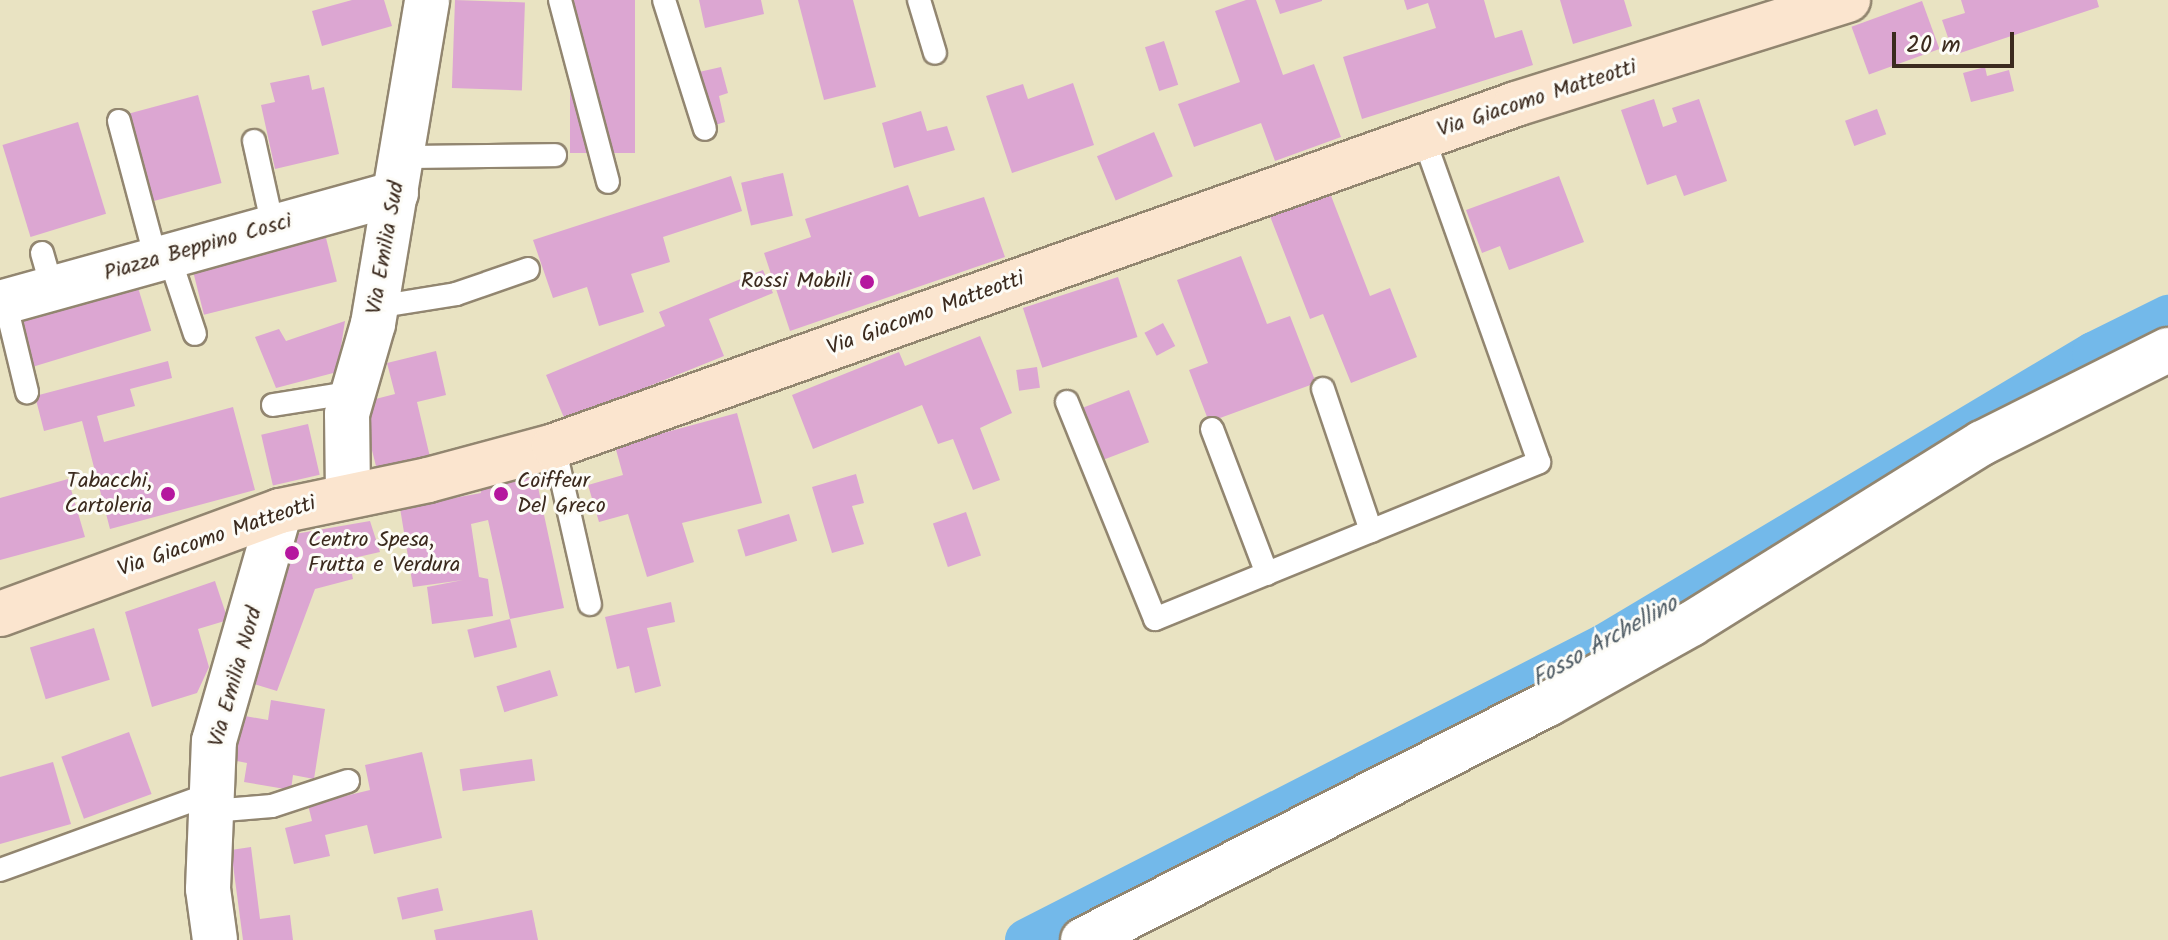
<!DOCTYPE html>
<style>
body{margin:0}
#map{position:relative;width:2168px;height:940px;overflow:hidden;background:#e9e3c2;font-family:Kalam,sans-serif}
div>[style]{position:absolute}
.canal>*{height:42px;margin:-21px;padding:0 21px;transform-origin:21px;border-radius:21px;background:#73b9ea}
.building>*{inset:0;background:#dca6d2;transform-origin:0 0}
.roads{filter:drop-shadow(2px 0 #928670) drop-shadow(-2px 0 #928670) drop-shadow(0 2px #928670) drop-shadow(0 -2px #928670)}
.lane>*{height:22px;margin:-11px;padding:0 11px;transform-origin:11px;border-radius:11px;background:#fff}
.street>*{height:44px;margin:-22px;padding:0 22px;transform-origin:22px;border-radius:22px;background:#fff}
.secondary>*{height:44px;margin:-22px;padding:0 22px;transform-origin:22px;border-radius:22px;background:#fbe5cf}
.dots>*{width:22px;height:22px;translate:-50% -50%;box-sizing:border-box;border:4px solid #fdfcf7;border-radius:50%}
span{translate:-50% -50%;white-space:nowrap;text-align:center;line-height:1.15;-webkit-text-stroke:6px #fdfcf7;paint-order:stroke}
.street-label{font-size:22px;color:#3b2a1e}
.poi-label{font-size:22px;color:#3b2a1e}
.right{translate:-100% -50%;text-align:right}
.left{translate:0 -50%;text-align:left}
.water-label{font-size:24px;color:#4f5c65;font-style:italic}
.scale{position:absolute;left:1892px;top:32px;width:122px;height:36px;box-sizing:border-box;border:4px solid #3b2a1e;border-top:0;padding-left:10px;font-size:24px;line-height:28px;white-space:nowrap;color:#3b2a1e;-webkit-text-stroke:6px #fdfcf7;paint-order:stroke}
</style>
<div id="map">
<div class="canal">
<i style="left:1026px;top:940px;width:649px;rotate:-27.04deg"></i>
<i style="left:1604px;top:645px;width:570px;rotate:-30.84deg"></i>
<i style="left:2093px;top:353px;width:84px;rotate:-26.3deg"></i>
</div>
<div class="building">
<i style="clip-path:polygon(352px 0,384px 0,392px 26px,322px 46px,312px 11px)"></i>
<i style="left:455px;top:0;width:70px;height:88px;rotate:2deg"></i>
<i style="left:570px;top:0;width:65px;height:153px"></i>
<i style="clip-path:polygon(699px 0,761px 0,764px 14px,705px 28px)"></i>
<i style="clip-path:polygon(798px 0,853px 0,876px 87px,824px 100px)"></i>
<i style="clip-path:polygon(1246px 0,1256px 0,1283px 75px,1314px 64px,1341px 137px,1275px 161px,1261px 123px,1194px 147px,1178px 104px,1240px 82px,1215px 11px)"></i>
<i style="clip-path:polygon(1275px 0,1322px 0,1322px 1px,1280px 14px)"></i>
<i style="clip-path:polygon(1404px 0,1484px 0,1495px 38px,1522px 30px,1533px 65px,1362px 119px,1343px 57px,1436px 28px,1428px 3px,1407px 10px)"></i>
<i style="clip-path:polygon(1560px 0,1624px 0,1632px 26px,1573px 44px)"></i>
<i style="clip-path:polygon(1961px 0,2097px 0,2099px 7px,1954px 55px,1942px 20px,1965px 13px)"></i>
<i style="left:1922px;top:1px;width:51px;height:75px;rotate:70deg"></i>
<i style="left:1164px;top:41px;width:46px;height:20px;rotate:72deg"></i>
<i style="clip-path:polygon(721px 67px,728px 93px,719px 96px,725px 122px,712px 126px,699px 72px)"></i>
<i style="clip-path:polygon(1985px 67px,1987px 76px,2009px 70px,2014px 91px,1971px 102px,1963px 73px)"></i>
<i style="clip-path:polygon(309px 75px,312px 90px,324px 87px,339px 154px,275px 169px,261px 105px,275px 102px,270px 83px)"></i>
<i style="clip-path:polygon(1073px 83px,1094px 145px,1012px 173px,986px 96px,1023px 84px,1028px 99px)"></i>
<i style="left:198px;top:95px;width:91px;height:74px;rotate:75deg"></i>
<i style="clip-path:polygon(1654px 99px,1663px 127px,1677px 122px,1672px 108px,1699px 99px,1727px 181px,1684px 196px,1676px 175px,1647px 185px,1621px 110px)"></i>
<i style="left:1877px;top:109px;width:27px;height:34px;rotate:70deg"></i>
<i style="clip-path:polygon(921px 111px,927px 131px,947px 126px,955px 150px,894px 168px,882px 123px)"></i>
<i style="left:78px;top:122px;width:96px;height:79px;rotate:73deg"></i>
<i style="left:1154px;top:132px;width:48px;height:62px;rotate:67deg"></i>
<i style="left:783px;top:173px;width:44px;height:43px;rotate:77deg"></i>
<i style="clip-path:polygon(731px 176px,742px 211px,663px 237px,670px 262px,631px 274px,644px 312px,599px 326px,587px 287px,553px 298px,533px 240px)"></i>
<i style="clip-path:polygon(1559px 176px,1584px 242px,1509px 270px,1500px 246px,1482px 253px,1466px 210px)"></i>
<i style="clip-path:polygon(908px 185px,919px 217px,984px 197px,1005px 257px,790px 331px,764px 253px,811px 237px,805px 219px)"></i>
<i style="clip-path:polygon(1328px 188px,1370px 296px,1390px 288px,1417px 357px,1351px 383px,1323px 314px,1310px 319px,1268px 211px)"></i>
<i style="left:325px;top:234px;width:49px;height:137px;rotate:76deg"></i>
<i style="clip-path:polygon(1241px 256px,1267px 324px,1290px 316px,1316px 383px,1209px 422px,1189px 370px,1208px 363px,1177px 280px)"></i>
<i style="clip-path:polygon(763px 270px,773px 293px,709px 319px,724px 356px,565px 420px,546px 375px,665px 326px,659px 312px)"></i>
<i style="left:1118px;top:277px;width:63px;height:100px;rotate:72deg"></i>
<i style="left:136px;top:281px;width:52px;height:127px;rotate:73deg"></i>
<i style="clip-path:polygon(345px 321px,337px 372px,276px 388px,255px 337px,279px 329px,286px 341px)"></i>
<i style="left:1163px;top:323px;width:26px;height:21px;rotate:62deg"></i>
<i style="clip-path:polygon(980px 336px,1012px 413px,980px 428px,1000px 480px,973px 490px,953px 439px,938px 444px,922px 405px,813px 449px,792px 395px,899px 352px,905px 366px)"></i>
<i style="clip-path:polygon(436px 351px,446px 395px,417px 402px,430px 457px,377px 470px,360px 403px,395px 394px,387px 363px)"></i>
<i style="clip-path:polygon(168px 361px,172px 378px,130px 389px,135px 406px,97px 416px,104px 442px,233px 407px,255px 490px,110px 529px,82px 421px,44px 431px,35px 396px)"></i>
<i style="left:1037px;top:367px;width:21px;height:21px;rotate:82deg"></i>
<i style="left:1129px;top:390px;width:56px;height:53px;rotate:69deg"></i>
<i style="clip-path:polygon(737px 413px,762px 503px,682px 523px,694px 562px,647px 577px,628px 514px,599px 522px,588px 485px,623px 475px,615px 446px)"></i>
<i style="left:308px;top:424px;width:52px;height:48px;rotate:77deg"></i>
<i style="clip-path:polygon(535px 473px,564px 608px,510px 619px,488px 520px,471px 524px,479px 577px,488px 579px,493px 616px,432px 624px,427px 587px,463px 580px,413px 587px,400px 508px,481px 493px,479px 484px)"></i>
<i style="clip-path:polygon(856px 474px,864px 503px,852px 506px,864px 544px,832px 553px,812px 487px)"></i>
<i style="clip-path:polygon(68px 479px,85px 537px,0 560px,0 498px)"></i>
<i style="left:966px;top:512px;width:46px;height:35px;rotate:71deg"></i>
<i style="left:789px;top:514px;width:28px;height:54px;rotate:73deg"></i>
<i style="clip-path:polygon(370px 521px,380px 552px,349px 559px,353px 579px,315px 589px,277px 691px,244px 681px,289px 535px)"></i>
<i style="clip-path:polygon(215px 581px,228px 620px,198px 629px,209px 667px,197px 693px,152px 707px,125px 612px)"></i>
<i style="clip-path:polygon(671px 602px,675px 622px,647px 628px,661px 686px,635px 693px,629px 666px,617px 669px,605px 617px)"></i>
<i style="left:510px;top:619px;width:29px;height:44px;rotate:76deg"></i>
<i style="left:94px;top:628px;width:54px;height:67px;rotate:73deg"></i>
<i style="left:550px;top:670px;width:27px;height:56px;rotate:73deg"></i>
<i style="clip-path:polygon(271px 700px,325px 709px,314px 779px,293px 775px,291px 790px,244px 782px,247px 763px,232px 760px,239px 715px,268px 720px)"></i>
<i style="left:129px;top:732px;width:66px;height:72px;rotate:70deg"></i>
<i style="clip-path:polygon(422px 752px,442px 838px,374px 854px,367px 825px,325px 835px,330px 856px,294px 864px,285px 828px,312px 821px,308px 805px,370px 790px,365px 765px)"></i>
<i style="left:532px;top:759px;width:22px;height:73px;rotate:82deg"></i>
<i style="clip-path:polygon(53px 762px,71px 824px,0 844px,0 777px)"></i>
<i style="clip-path:polygon(251px 847px,260px 919px,290px 915px,293px 940px,243px 940px,231px 850px)"></i>
<i style="left:438px;top:888px;width:23px;height:42px;rotate:77deg"></i>
<i style="clip-path:polygon(532px 910px,538px 940px,436px 940px,434px 930px)"></i>
</div>
<div class="roads">
<div class="lane">
<i style="left:560px;top:0;width:188px;rotate:75.2deg"></i>
<i style="left:664px;top:0;width:135px;rotate:72.4deg"></i>
<i style="left:919px;top:0;width:55px;rotate:73.2deg"></i>
<i style="left:119px;top:121px;width:143px;rotate:75deg"></i>
<i style="left:254px;top:141px;width:88px;rotate:77.5deg"></i>
<i style="left:402px;top:157px;width:153px;rotate:-0.7deg"></i>
<i style="left:42px;top:253px;width:37px;rotate:74deg"></i>
<i style="left:169px;top:256px;width:82px;rotate:71.6deg"></i>
<i style="left:5px;top:301px;width:94px;rotate:76.4deg"></i>
<i style="left:376px;top:307px;width:81px;rotate:-9.2deg"></i>
<i style="left:456px;top:294px;width:76px;rotate:-19.1deg"></i>
<i style="left:1323px;top:389px;width:150px;rotate:71.3deg"></i>
<i style="left:1067px;top:402px;width:234px;rotate:67.9deg"></i>
<i style="left:1155px;top:619px;width:415px;rotate:-22.2deg"></i>
<i style="left:1539px;top:462px;width:345px;rotate:-109.6deg"></i>
<i style="left:273px;top:405px;width:82px;rotate:-9.1deg"></i>
<i style="left:1212px;top:429px;width:155px;rotate:69.2deg"></i>
<i style="left:554px;top:446px;width:162px;rotate:77.2deg"></i>
<i style="left:212px;top:811px;width:60px;rotate:-4.8deg"></i>
<i style="left:272px;top:806px;width:80px;rotate:-18.2deg"></i>
<i style="left:0;top:870px;width:226px;rotate:-19.9deg"></i>
</div>
<div class="street">
<i style="left:0;top:303px;width:411px;rotate:-15.5deg"></i>
<i style="left:348px;top:494px;width:80px;rotate:-90.7deg"></i>
<i style="left:347px;top:414px;width:94px;rotate:-73.9deg"></i>
<i style="left:373px;top:324px;width:328px;rotate:-80.5deg"></i>
<i style="left:215px;top:940px;width:51px;rotate:-97.8deg"></i>
<i style="left:208px;top:889px;width:148px;rotate:-87.7deg"></i>
<i style="left:214px;top:741px;width:239px;rotate:-74deg"></i>
<i style="left:1083px;top:940px;width:521px;rotate:-26.91deg"></i>
<i style="left:1548px;top:704px;width:164px;rotate:-29.2deg"></i>
<i style="left:1691px;top:624px;width:343px;rotate:-31.9deg"></i>
<i style="left:1982px;top:443px;width:208px;rotate:-26.6deg"></i>
</div>
<div class="secondary">
<i style="left:0;top:614px;width:298px;rotate:-20.2deg"></i>
<i style="left:280px;top:511px;width:151px;rotate:-11.8deg"></i>
<i style="left:428px;top:480px;width:131px;rotate:-15.1deg"></i>
<i style="left:554px;top:446px;width:1021px;rotate:-19.57deg"></i>
<i style="left:1516px;top:104px;width:348px;rotate:-17.4deg"></i>
</div>
</div>
<div class="dots">
<i style="left:867px;top:282px;background:#b5179e"></i>
<i style="left:168px;top:494px;background:#b5179e"></i>
<i style="left:501px;top:494px;background:#b5179e"></i>
<i style="left:292px;top:553px;background:#b5179e"></i>
</div>
<div class="street-label">
<span style="left:1537px;top:99px;rotate:-18deg">Via Giacomo Matteotti</span>
<span style="left:198px;top:248px;rotate:-16deg">Piazza Beppino Cosci</span>
<span style="left:386px;top:248px;rotate:-80deg">Via Emilia Sud</span>
<span style="left:926px;top:314px;rotate:-20deg">Via Giacomo Matteotti</span>
<span style="left:217px;top:537px;rotate:-19deg">Via Giacomo Matteotti</span>
<span style="left:236px;top:677px;rotate:-74deg">Via Emilia Nord</span>
</div>
<div class="poi-label">
<span class="right" style="left:851px;top:282px">Rossi Mobili</span>
<span class="right" style="left:152px;top:494px">Tabacchi,<br>Cartoleria</span>
<span class="left" style="left:517px;top:494px">Coiffeur<br>Del Greco</span>
<span class="left" style="left:308px;top:553px">Centro Spesa,<br>Frutta e Verdura</span>
</div>
<div class="water-label">
<span style="left:1605px;top:642px;rotate:-29deg">Fosso Archellino</span>
</div>
<div class="scale">20 m</div>
</div>
